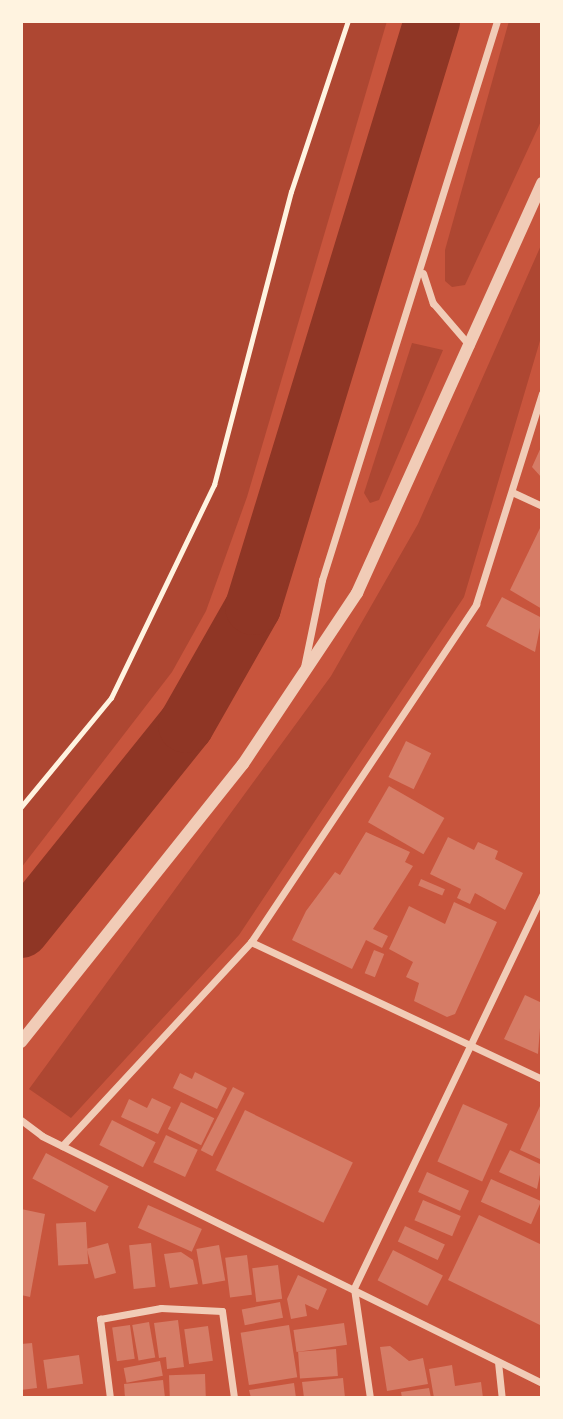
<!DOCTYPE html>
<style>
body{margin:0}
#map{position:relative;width:563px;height:1419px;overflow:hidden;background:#c8553d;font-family:Signika,sans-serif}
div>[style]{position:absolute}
.green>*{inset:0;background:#ae4732}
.river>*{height:56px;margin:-28px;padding:0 28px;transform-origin:28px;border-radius:28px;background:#8f3625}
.building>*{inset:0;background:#d67c66;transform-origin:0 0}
.path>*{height:4.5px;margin:-2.25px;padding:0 2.25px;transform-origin:2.25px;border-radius:2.25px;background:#fff3e0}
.minor>*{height:7px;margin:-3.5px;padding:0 3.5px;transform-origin:3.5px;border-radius:3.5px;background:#f1ccb7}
.tertiary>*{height:12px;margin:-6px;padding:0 6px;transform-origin:6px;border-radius:6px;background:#f1ccb7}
span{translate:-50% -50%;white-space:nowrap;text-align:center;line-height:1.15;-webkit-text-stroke:5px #fff3e0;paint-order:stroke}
.frame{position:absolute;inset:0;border:23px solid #fff3e0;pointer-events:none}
</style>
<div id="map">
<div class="green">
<i style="clip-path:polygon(21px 21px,387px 21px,247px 497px,206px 611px,172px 672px,21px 868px)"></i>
<i style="clip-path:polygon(509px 21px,542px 21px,542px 119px,465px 285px,452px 287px,445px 281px,445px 250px)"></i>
<i style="clip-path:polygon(542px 243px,542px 334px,464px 597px,239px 935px,71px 1118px,29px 1089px,331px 676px,418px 524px)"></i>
<i style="clip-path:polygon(412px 343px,443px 350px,379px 500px,370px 503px,364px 493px)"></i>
</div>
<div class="river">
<i style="left:21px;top:930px;width:263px;rotate:-51.2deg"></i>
<i style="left:186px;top:725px;width:136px;rotate:-60.4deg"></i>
<i style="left:253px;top:607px;width:613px;rotate:-73.01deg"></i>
</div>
<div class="building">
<i style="clip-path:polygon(542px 445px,542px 478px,532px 467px)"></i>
<i style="clip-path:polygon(542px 524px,542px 609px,510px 590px)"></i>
<i style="clip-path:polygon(502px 597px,542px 618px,535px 652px,486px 626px)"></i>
<i style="left:406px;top:741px;width:28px;height:40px;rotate:26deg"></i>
<i style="left:389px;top:786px;width:64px;height:42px;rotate:30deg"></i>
<i style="clip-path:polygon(366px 832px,410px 852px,405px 862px,413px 866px,373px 929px,388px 936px,382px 948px,366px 940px,352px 969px,292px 940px,306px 911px,335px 872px,340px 875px)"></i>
<i style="clip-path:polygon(448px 837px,474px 850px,478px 842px,498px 851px,495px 859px,523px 873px,505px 910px,475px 893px,470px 904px,457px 898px,461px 889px,430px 874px)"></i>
<i style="left:421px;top:879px;width:26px;height:7px;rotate:23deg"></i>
<i style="clip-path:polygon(454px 902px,497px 922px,455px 1014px,447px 1017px,414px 1001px,419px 983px,406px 977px,413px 962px,389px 949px,409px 906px,445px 924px)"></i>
<i style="left:374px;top:950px;width:11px;height:25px;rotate:22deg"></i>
<i style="clip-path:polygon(525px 995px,542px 1003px,538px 1054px,504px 1039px)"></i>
<i style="clip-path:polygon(195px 1072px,227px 1088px,217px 1109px,173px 1088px,180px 1073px,192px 1079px)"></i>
<i style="left:233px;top:1087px;width:13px;height:71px;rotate:27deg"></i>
<i style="clip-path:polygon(152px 1098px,171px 1107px,158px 1134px,121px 1117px,129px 1099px,147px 1108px)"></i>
<i style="left:181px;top:1102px;width:37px;height:30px;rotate:26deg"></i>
<i style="left:463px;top:1104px;width:49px;height:63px;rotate:24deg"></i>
<i style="clip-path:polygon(540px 1106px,542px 1107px,542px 1160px,520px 1150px)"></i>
<i style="left:245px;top:1110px;width:120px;height:67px;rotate:26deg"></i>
<i style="left:112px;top:1120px;width:49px;height:28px;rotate:27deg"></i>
<i style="left:166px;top:1135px;width:35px;height:30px;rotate:25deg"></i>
<i style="clip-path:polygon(510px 1150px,542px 1165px,537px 1189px,499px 1172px)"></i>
<i style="left:46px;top:1153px;width:71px;height:29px;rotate:28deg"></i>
<i style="left:427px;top:1172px;width:46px;height:22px;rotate:24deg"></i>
<i style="left:491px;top:1179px;width:55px;height:25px;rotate:24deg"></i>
<i style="left:423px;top:1200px;width:41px;height:22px;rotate:23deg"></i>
<i style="left:148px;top:1205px;width:59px;height:25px;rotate:24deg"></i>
<i style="clip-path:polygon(21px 1209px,45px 1214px,30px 1297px,21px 1295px)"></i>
<i style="clip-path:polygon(479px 1215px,542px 1245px,542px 1326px,448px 1280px)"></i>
<i style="left:86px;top:1222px;width:42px;height:30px;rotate:87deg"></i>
<i style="left:405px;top:1226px;width:44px;height:17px;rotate:25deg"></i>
<i style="left:108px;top:1243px;width:31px;height:22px;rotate:75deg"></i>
<i style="left:151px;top:1243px;width:44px;height:22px;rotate:84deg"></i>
<i style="left:219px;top:1245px;width:36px;height:23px;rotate:80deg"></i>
<i style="left:393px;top:1250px;width:56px;height:34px;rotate:27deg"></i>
<i style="clip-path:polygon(181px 1252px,193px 1260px,198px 1284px,170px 1288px,164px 1254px)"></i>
<i style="left:247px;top:1255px;width:40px;height:22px;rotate:83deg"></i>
<i style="left:278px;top:1265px;width:34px;height:26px;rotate:83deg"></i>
<i style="clip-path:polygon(298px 1275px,327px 1289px,318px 1310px,305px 1304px,307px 1316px,291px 1319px,287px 1299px)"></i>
<i style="left:280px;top:1302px;width:16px;height:39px;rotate:79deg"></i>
<i style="clip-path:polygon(178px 1320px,184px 1367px,167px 1369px,166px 1357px,159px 1358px,154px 1323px)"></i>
<i style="left:149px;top:1322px;width:36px;height:17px;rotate:80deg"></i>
<i style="left:344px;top:1323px;width:22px;height:51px;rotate:82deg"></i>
<i style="left:130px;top:1325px;width:34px;height:18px;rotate:82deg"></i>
<i style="left:289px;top:1325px;width:53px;height:49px;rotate:81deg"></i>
<i style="left:208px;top:1326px;width:35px;height:24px;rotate:82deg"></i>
<i style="clip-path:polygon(32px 1343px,37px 1388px,21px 1390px,21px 1344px)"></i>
<i style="clip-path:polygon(390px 1346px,409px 1361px,423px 1358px,428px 1384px,387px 1391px,380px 1347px)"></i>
<i style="left:336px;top:1349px;width:27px;height:38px;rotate:86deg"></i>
<i style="left:79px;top:1355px;width:29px;height:36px;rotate:82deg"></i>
<i style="left:160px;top:1361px;width:15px;height:37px;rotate:79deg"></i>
<i style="clip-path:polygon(452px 1365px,455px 1386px,481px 1382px,483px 1398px,434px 1398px,429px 1369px)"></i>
<i style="left:205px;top:1374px;width:24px;height:36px;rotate:88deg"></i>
<i style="clip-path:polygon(343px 1378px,345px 1398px,304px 1398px,302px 1382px)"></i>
<i style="clip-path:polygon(163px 1380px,165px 1398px,125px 1398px,124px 1384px)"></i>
<i style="clip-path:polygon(294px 1383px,296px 1398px,251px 1398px,249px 1390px)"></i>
<i style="clip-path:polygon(429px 1388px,431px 1398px,402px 1398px,401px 1392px)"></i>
</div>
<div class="path">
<i style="left:21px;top:807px;width:141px;rotate:-50.5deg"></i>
<i style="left:111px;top:698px;width:237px;rotate:-64.2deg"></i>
<i style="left:214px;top:485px;width:303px;rotate:-75.3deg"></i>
<i style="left:291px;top:192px;width:180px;rotate:-71.6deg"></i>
</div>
<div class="minor">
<i style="left:423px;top:273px;width:32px;rotate:72deg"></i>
<i style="left:433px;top:303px;width:57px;rotate:49.3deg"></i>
<i style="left:512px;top:492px;width:33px;rotate:25deg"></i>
<i style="left:304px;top:667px;width:89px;rotate:-78.3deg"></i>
<i style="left:322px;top:580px;width:586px;rotate:-72.62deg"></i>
<i style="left:251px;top:942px;width:322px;rotate:25.2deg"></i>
<i style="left:21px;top:1120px;width:26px;rotate:37deg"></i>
<i style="left:42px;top:1136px;width:558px;rotate:26.29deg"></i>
<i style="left:62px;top:1146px;width:278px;rotate:-47.2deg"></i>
<i style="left:251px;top:942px;width:406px;rotate:-56.3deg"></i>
<i style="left:476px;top:604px;width:221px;rotate:-72.6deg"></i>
<i style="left:498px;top:1362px;width:36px;rotate:84deg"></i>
<i style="left:110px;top:1398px;width:80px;rotate:-97.2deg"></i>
<i style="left:100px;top:1319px;width:62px;rotate:-10.2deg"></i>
<i style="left:161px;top:1308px;width:61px;rotate:2.8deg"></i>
<i style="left:222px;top:1311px;width:88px;rotate:82.1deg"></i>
<i style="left:370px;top:1398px;width:111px;rotate:-98.3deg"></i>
<i style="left:354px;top:1288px;width:436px;rotate:-64.4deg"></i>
</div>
<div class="tertiary">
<i style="left:21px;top:1042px;width:356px;rotate:-51.4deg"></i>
<i style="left:243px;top:764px;width:206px;rotate:-56.3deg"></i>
<i style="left:357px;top:593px;width:450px;rotate:-65.7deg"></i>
</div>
<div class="frame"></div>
</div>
